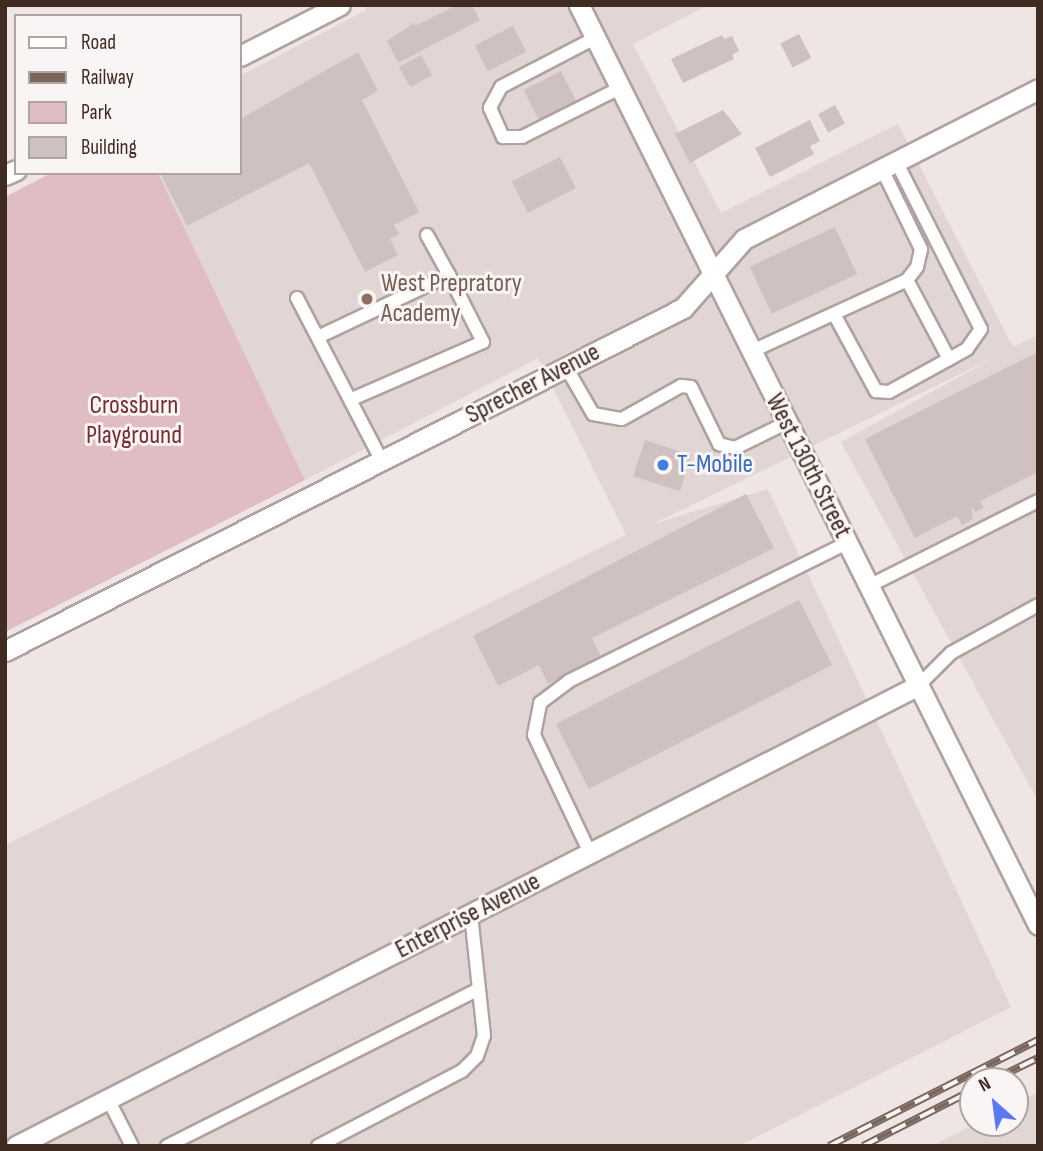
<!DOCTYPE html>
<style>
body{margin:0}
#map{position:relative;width:1043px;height:1151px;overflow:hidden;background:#eee5e4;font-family:"Sofia Sans Condensed",sans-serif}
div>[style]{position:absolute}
.built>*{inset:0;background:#e2d6d5}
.green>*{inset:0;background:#dfbdc2}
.building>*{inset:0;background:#cec1c0;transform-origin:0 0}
.roads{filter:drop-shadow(2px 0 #afa29f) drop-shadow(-2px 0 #afa29f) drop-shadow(0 2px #afa29f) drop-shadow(0 -2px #afa29f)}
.service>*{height:12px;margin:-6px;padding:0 6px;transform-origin:6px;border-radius:6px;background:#fff}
.minor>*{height:19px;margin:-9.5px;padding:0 9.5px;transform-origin:9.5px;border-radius:9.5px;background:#fff}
.secondary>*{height:19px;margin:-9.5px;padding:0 9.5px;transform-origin:9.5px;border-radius:9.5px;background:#fff}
.rail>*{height:8px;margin-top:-4px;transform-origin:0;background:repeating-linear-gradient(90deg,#faf5f5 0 16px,#7b665e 0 32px);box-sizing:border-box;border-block:2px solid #7b665e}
.dots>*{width:19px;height:19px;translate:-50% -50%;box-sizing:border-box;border:4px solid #faf5f5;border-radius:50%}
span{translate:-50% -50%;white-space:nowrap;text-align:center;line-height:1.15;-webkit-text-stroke:6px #faf5f5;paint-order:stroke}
.education-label{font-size:26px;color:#785e54}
.left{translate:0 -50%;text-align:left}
.street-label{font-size:26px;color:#402b23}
.park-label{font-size:26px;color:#772c30}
.shop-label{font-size:26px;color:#366cbe}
.frame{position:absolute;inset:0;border:7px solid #402b23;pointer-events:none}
.legend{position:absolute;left:14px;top:14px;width:228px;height:161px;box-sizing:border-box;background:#faf5f5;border:2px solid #b0a4a1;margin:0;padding:9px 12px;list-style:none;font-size:21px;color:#402b23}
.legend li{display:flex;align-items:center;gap:14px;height:35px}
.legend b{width:35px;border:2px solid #b0a4a1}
.north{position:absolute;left:959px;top:1067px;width:70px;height:70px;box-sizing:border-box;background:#faf5f5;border:2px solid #b0a4a1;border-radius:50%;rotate:332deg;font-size:19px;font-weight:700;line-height:28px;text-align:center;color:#402b23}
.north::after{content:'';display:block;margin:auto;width:24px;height:32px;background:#5c79f3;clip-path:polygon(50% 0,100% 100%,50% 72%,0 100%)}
</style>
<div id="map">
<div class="built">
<i style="clip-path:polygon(364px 5px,708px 5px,633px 44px,721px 213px,898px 124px,1013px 347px,1038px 335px,1038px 801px,841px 442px,995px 357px,653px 524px,768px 489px,1011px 1007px,739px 1146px,5px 1146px,5px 845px,626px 535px,538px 358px,305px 480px,158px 173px,240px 173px,240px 76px,366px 10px)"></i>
<i style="clip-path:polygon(1038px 1092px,1038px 1146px,932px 1146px,977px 1123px,1015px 1123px,1015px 1104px)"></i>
</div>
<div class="green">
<i style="clip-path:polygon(51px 173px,158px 173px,305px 480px,5px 632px,5px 197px)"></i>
</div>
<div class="building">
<i style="clip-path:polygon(457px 5px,472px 5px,480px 20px,398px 63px,387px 41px,414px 23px,415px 26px)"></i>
<i style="left:513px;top:26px;width:29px;height:43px;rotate:63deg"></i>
<i style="left:799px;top:34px;width:27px;height:21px;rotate:63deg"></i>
<i style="clip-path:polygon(722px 35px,724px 39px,732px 36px,739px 51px,732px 55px,734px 59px,683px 83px,671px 59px)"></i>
<i style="clip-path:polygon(358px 52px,378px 91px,362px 100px,419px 212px,394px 225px,399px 234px,390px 239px,398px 255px,365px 272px,309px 163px,187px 226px,160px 173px,240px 173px,240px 119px)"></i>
<i style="left:421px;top:55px;width:23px;height:25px;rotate:61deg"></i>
<i style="left:561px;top:71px;width:33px;height:42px;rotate:63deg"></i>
<i style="left:835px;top:105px;width:21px;height:19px;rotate:62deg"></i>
<i style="clip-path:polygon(723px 110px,742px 134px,690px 163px,675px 134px)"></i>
<i style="clip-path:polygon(810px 120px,820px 141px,810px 146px,814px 154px,770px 177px,755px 148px)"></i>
<i style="left:560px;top:157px;width:35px;height:54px;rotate:63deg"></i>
<i style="left:835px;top:227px;width:52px;height:94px;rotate:65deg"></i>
<i style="clip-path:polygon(1038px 352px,1038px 472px,980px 501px,984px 508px,976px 512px,971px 506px,973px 519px,962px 525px,957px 516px,915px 538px,865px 439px)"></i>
<i style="left:645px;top:440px;width:49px;height:38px;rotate:18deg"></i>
<i style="clip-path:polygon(746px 494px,774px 548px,592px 638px,601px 656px,548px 684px,539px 665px,498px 686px,473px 636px)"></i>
<i style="left:799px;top:600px;width:73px;height:273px;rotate:63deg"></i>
</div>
<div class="roads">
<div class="service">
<i style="left:595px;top:38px;width:106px;rotate:152.5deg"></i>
<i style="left:501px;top:87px;width:24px;rotate:118deg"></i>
<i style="left:490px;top:108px;width:32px;rotate:66deg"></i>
<i style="left:503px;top:137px;width:19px"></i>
<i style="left:522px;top:137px;width:110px;rotate:-26.6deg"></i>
<i style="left:896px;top:161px;width:188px;rotate:63.2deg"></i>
<i style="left:981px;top:329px;width:24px;rotate:125deg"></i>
<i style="left:967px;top:349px;width:21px;rotate:151deg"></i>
<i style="left:427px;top:235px;width:46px;rotate:61.2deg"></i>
<i style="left:297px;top:298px;width:184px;rotate:62.5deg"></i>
<i style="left:834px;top:314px;width:88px;rotate:61.4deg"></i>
<i style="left:876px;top:391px;width:13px;rotate:4deg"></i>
<i style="left:889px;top:392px;width:68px;rotate:-28.8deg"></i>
<i style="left:949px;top:359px;width:89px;rotate:-118deg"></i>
<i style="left:318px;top:337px;width:145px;rotate:-25.3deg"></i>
<i style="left:449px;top:275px;width:75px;rotate:63.1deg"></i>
<i style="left:483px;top:342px;width:143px;rotate:156.5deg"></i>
<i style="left:750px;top:352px;width:173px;rotate:-24.6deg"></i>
<i style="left:907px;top:280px;width:16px;rotate:-52deg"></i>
<i style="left:917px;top:267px;width:18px;rotate:-77deg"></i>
<i style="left:921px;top:249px;width:89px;rotate:-116deg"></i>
<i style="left:566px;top:367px;width:54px;rotate:60.1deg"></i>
<i style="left:593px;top:414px;width:29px;rotate:10deg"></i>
<i style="left:622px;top:419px;width:68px;rotate:-29.2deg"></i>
<i style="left:681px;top:386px;width:10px;rotate:6deg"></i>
<i style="left:691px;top:387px;width:64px;rotate:63.8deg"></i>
<i style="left:719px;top:444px;width:16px;rotate:14deg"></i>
<i style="left:735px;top:448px;width:57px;rotate:-26.1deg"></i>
<i style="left:869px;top:586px;width:189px;rotate:-26.7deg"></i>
<i style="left:919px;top:685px;width:45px;rotate:-45deg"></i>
<i style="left:951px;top:653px;width:99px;rotate:-28.9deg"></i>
<i style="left:590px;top:853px;width:131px;rotate:-115.4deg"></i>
<i style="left:534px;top:735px;width:33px;rotate:-79deg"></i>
<i style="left:540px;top:703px;width:36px;rotate:-37deg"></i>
<i style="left:569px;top:681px;width:310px;rotate:-26.4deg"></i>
<i style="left:108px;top:1099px;width:53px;rotate:62.9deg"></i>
<i style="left:167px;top:1146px;width:349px;rotate:-26.7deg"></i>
<i style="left:318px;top:1146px;width:162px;rotate:-27.5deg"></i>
<i style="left:462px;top:1071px;width:21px;rotate:-45deg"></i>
<i style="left:477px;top:1056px;width:21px;rotate:-71deg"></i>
<i style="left:484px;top:1036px;width:123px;rotate:-96.1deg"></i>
</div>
<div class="minor">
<i style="left:240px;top:56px;width:112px;rotate:-27deg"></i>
<i style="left:5px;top:175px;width:12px;rotate:-24deg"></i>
<i style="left:5px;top:651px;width:760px;rotate:-26.83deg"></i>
<i style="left:683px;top:308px;width:92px;rotate:-48.5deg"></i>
<i style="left:744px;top:239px;width:330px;rotate:-27deg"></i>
<i style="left:16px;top:1146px;width:1014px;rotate:-27.05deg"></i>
</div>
<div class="secondary">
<i style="left:579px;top:5px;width:1028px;rotate:63.48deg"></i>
</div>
</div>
<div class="rail">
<i style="left:991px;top:1081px;width:52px;rotate:-26.1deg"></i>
<i style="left:829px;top:1146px;width:234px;rotate:-26.9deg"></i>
<i style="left:863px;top:1146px;width:123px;rotate:-27deg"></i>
</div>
<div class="dots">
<i style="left:367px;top:299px;background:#8d6e63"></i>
<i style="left:663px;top:465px;background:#3f7fe0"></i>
</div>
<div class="education-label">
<span class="left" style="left:381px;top:299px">West Prepratory<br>Academy</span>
</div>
<div class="street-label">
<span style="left:533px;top:384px;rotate:-27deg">Sprecher Avenue</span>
<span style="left:808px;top:466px;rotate:63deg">West 130th Street</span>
<span style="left:468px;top:916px;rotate:-27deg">Enterprise Avenue</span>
</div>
<div class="park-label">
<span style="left:134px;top:421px">Crossburn<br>Playground</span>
</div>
<div class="shop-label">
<span class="left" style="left:677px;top:465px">T-Mobile</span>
</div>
<div class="frame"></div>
<ul class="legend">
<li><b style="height:9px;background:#fff"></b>Road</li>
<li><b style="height:9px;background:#7b665e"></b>Railway</li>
<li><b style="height:19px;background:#dfbdc2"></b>Park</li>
<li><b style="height:19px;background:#cec1c0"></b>Building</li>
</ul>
<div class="north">N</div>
</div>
